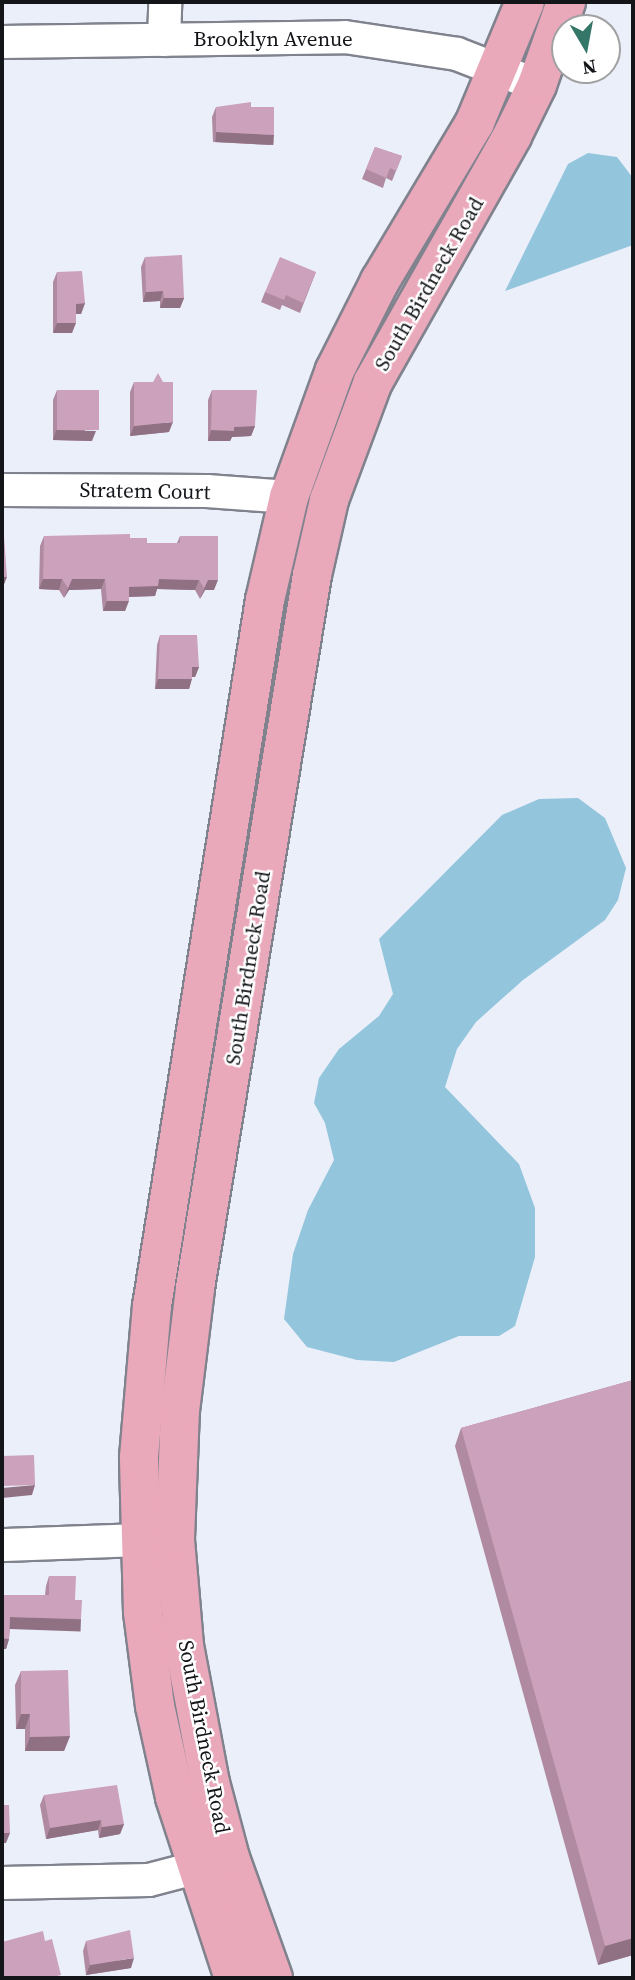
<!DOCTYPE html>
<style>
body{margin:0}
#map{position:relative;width:635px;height:1980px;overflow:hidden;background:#ebeffa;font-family:"Source Serif 4",serif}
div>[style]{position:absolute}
.water>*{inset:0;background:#93c5dc}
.roads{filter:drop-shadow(2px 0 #80838d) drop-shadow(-2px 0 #80838d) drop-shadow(0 2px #80838d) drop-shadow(0 -2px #80838d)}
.minor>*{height:32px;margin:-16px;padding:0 16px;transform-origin:16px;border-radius:16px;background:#fff}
.major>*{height:38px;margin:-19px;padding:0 19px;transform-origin:19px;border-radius:19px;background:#eaa8bb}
.wall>*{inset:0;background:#af8aa1}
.shaded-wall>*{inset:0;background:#8f7183;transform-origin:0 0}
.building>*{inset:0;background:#cca1bb;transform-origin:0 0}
span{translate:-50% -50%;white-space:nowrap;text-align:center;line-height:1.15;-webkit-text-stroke:5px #fff;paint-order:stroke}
.street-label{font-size:21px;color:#131519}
.frame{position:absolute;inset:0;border:4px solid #131519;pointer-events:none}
.north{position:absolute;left:551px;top:14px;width:70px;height:70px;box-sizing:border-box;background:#fff;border:2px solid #a1a1a3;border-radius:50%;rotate:170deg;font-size:19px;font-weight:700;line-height:28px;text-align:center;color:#131519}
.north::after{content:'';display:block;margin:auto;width:24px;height:32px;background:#347667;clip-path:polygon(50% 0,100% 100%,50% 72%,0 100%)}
</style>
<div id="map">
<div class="water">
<i style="clip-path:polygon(588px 153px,617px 157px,633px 178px,633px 245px,505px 291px,568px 164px)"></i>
<i style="clip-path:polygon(578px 798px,605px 818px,626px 868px,618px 900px,605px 920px,523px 980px,476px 1022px,457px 1049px,445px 1087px,519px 1164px,535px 1208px,535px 1257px,515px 1326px,499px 1336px,459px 1336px,394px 1362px,357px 1360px,307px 1347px,284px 1319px,293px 1254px,308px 1210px,334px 1160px,325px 1123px,314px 1103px,319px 1078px,339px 1049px,379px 1016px,393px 994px,379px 939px,502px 815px,539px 799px)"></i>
</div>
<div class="roads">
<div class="minor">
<i style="left:164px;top:40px;width:38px;rotate:-88deg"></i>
<i style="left:2px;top:42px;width:343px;rotate:-0.8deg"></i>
<i style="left:345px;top:37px;width:113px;rotate:8.6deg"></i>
<i style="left:457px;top:54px;width:86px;rotate:21.2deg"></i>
<i style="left:2px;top:490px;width:205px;rotate:0.3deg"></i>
<i style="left:207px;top:491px;width:82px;rotate:4.2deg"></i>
<i style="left:2px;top:1545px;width:136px;rotate:-2.1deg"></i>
<i style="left:2px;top:1883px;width:147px;rotate:-1.2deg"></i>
<i style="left:149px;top:1880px;width:75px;rotate:-14.6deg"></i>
</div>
<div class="major">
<i style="left:234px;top:1978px;width:190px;rotate:-108.1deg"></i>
<i style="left:175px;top:1797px;width:93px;rotate:-102.4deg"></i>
<i style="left:155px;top:1706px;width:95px;rotate:-97.3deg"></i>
<i style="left:143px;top:1612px;width:155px;rotate:-91.5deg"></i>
<i style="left:139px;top:1457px;width:152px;rotate:-85.1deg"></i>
<i style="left:152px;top:1306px;width:715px;rotate:-80.91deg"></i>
<i style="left:265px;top:600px;width:106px;rotate:-76.9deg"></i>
<i style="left:289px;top:497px;width:135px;rotate:-70.1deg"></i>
<i style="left:335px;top:370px;width:100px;rotate:-63.2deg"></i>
<i style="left:380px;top:281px;width:185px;rotate:-59.1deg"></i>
<i style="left:475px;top:122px;width:130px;rotate:-67.4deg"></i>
<i style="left:273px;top:1978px;width:127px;rotate:-109.7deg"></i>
<i style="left:230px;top:1858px;width:78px;rotate:-104.9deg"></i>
<i style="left:210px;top:1783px;width:140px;rotate:-100.7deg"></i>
<i style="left:184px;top:1645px;width:106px;rotate:-94.9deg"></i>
<i style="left:175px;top:1539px;width:128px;rotate:-87.8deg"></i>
<i style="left:180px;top:1411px;width:124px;rotate:-83deg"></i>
<i style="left:195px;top:1288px;width:723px;rotate:-80.68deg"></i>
<i style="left:312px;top:575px;width:77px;rotate:-77.2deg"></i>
<i style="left:329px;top:500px;width:126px;rotate:-69.6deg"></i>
<i style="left:373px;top:382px;width:283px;rotate:-60.5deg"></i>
<i style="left:512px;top:136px;width:57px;rotate:-63.9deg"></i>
<i style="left:537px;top:85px;width:88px;rotate:-70.7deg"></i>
</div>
</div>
<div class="wall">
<i style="clip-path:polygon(216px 107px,251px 107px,274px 135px,270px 145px,213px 142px,212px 117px)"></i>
<i style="clip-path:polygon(375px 147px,402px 156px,392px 181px,386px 178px,383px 188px,362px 179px)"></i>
<i style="clip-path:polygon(145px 257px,184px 298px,180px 308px,160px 308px,160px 301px,143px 302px,141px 267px)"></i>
<i style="clip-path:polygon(57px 272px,85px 303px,81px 314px,76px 314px,72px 333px,53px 333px,53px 282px)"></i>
<i style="clip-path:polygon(316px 272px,300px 313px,282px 305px,280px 310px,261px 302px,265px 292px)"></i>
<i style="clip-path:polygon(134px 382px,169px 432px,130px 436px,130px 392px)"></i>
<i style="clip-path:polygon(57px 390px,92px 441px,53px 440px,53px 400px)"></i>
<i style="clip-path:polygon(212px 390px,255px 426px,251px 436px,232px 437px,230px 441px,208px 441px,208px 400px)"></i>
<i style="clip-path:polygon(44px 536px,130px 538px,147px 543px,177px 543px,180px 536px,214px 590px,205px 590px,200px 599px,195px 590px,157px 589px,155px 596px,129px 597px,125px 611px,103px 611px,101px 589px,69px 590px,64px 598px,59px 590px,39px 589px,40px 546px)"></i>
<i style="clip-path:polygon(160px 635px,199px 667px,195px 677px,192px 677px,189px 689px,155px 689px,157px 645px)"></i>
<i style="clip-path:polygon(633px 1380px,633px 1955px,598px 1965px,455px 1446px,461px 1428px)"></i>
<i style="clip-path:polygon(49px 1576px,75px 1600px,81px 1619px,78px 1630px,10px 1628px,9px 1639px,6px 1649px,2px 1649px,2px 1595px,45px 1595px,46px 1586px)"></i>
<i style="clip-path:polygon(21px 1671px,70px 1736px,64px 1751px,25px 1751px,25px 1729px,16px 1729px,15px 1685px)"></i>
<i style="clip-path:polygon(44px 1795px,124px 1824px,120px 1834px,99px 1838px,98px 1830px,46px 1839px,40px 1805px)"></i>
<i style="clip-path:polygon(86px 1941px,131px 1968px,86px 1975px,83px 1951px)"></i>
</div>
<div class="shaded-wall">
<i style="left:216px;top:132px;width:58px;height:10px;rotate:3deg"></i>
<i style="clip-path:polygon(163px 291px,160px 301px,143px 302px,146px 292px)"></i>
<i style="clip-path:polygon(164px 298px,184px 298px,180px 308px,160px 308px)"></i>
<i style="clip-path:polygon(85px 303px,81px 314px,72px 314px,76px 304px)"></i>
<i style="clip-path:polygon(57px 323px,76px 323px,72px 333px,53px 333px)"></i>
<i style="clip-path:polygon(173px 422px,169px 432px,130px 436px,134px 426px)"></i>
<i style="clip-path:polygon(255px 426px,251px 436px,232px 437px,230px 441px,208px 441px,211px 430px,234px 427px)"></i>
<i style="clip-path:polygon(56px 430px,96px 431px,92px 441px,53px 440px)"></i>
<i style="clip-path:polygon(2px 577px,7px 577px,3px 587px,2px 587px)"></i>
<i style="clip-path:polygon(43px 579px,62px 579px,59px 590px,39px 589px)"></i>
<i style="clip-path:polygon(72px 579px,105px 579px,101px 589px,69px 590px,64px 598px)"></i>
<i style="clip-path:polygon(159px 579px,199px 580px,195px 590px,157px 589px,155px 596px,125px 597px,129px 587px)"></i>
<i style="clip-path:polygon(208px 580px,218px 580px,214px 590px,205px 590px,200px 599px)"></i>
<i style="clip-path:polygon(107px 601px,129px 601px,125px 611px,103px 611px)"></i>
<i style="clip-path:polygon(192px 667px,199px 667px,195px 677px,189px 677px)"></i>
<i style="clip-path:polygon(158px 679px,192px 679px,189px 689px,155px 689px)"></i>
<i style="clip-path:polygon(35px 1485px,32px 1495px,2px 1498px,2px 1488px)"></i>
<i style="left:10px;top:1617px;width:71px;height:12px;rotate:2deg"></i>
<i style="clip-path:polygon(2px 1638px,9px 1639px,6px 1649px,2px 1649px)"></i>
<i style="clip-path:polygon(21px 1714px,30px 1714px,25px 1729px,16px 1729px)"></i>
<i style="clip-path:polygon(70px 1736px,64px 1751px,25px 1751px,30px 1737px)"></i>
<i style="clip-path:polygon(101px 1820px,98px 1830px,46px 1839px,50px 1828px)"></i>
<i style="clip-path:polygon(124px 1824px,120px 1834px,99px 1838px,102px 1827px)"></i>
<i style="clip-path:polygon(2px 1833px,10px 1833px,6px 1843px,2px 1843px)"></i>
<i style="clip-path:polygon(633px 1938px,633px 1955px,598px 1965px,605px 1946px)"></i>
<i style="clip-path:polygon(134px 1958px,131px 1968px,86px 1975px,90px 1965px)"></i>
</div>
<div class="building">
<i style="clip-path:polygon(251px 102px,251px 107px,274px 107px,274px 135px,216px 132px,216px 107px)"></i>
<i style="clip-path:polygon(375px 147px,402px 156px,396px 171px,390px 168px,386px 178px,366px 169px)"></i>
<i style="clip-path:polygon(182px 255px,184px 298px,164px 298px,163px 291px,146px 292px,145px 257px)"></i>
<i style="clip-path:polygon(280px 257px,316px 272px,303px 303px,286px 295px,284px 300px,265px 292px)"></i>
<i style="clip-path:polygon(82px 271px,85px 303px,76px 304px,76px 323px,57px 323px,57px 272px)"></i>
<i style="clip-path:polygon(158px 373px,163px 382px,173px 382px,173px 422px,134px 426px,134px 382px,153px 382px)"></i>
<i style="left:57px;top:390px;width:42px;height:40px"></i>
<i style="clip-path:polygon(212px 390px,257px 390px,255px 426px,234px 427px,234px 431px,211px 430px)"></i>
<i style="clip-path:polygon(130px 534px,130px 538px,147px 538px,147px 543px,180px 543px,180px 536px,218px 536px,218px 580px,208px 580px,204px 588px,199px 580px,159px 579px,158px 586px,129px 587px,129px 601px,107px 601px,105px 579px,72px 579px,68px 588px,62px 579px,43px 579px,44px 536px)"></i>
<i style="clip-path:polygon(2px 536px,4px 536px,7px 577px,2px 577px)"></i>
<i style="clip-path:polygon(160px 635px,197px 635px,199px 667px,192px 667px,192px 679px,158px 679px)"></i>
<i style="clip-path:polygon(633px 1380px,633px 1938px,605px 1946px,461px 1428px)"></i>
<i style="left:34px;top:1455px;width:30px;height:32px;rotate:88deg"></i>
<i style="clip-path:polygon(49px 1576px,76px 1576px,75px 1600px,82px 1600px,81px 1619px,10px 1617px,9px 1639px,2px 1638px,2px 1595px,49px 1595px)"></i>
<i style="clip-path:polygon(68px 1670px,70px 1736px,30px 1737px,30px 1714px,21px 1714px,21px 1671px)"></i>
<i style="clip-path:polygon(117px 1785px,124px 1824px,102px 1827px,101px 1820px,50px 1828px,44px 1795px)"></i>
<i style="clip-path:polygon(2px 1798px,2px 1805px,9px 1805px,10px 1833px,2px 1833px)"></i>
<i style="clip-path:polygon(130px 1930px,134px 1958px,90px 1965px,86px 1941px)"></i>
<i style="clip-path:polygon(43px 1931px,45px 1941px,52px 1939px,61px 1975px,49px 1978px,33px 1978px,33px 1976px,2px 1978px,2px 1942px)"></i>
</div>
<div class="street-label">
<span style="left:273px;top:39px">Brooklyn Avenue</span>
<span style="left:429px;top:284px;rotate:-60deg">South Birdneck Road</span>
<span style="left:145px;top:491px;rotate:1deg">Stratem Court</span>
<span style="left:248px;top:968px;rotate:-81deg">South Birdneck Road</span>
<span style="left:204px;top:1737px;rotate:79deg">South Birdneck Road</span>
</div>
<div class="frame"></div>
<div class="north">N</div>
</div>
